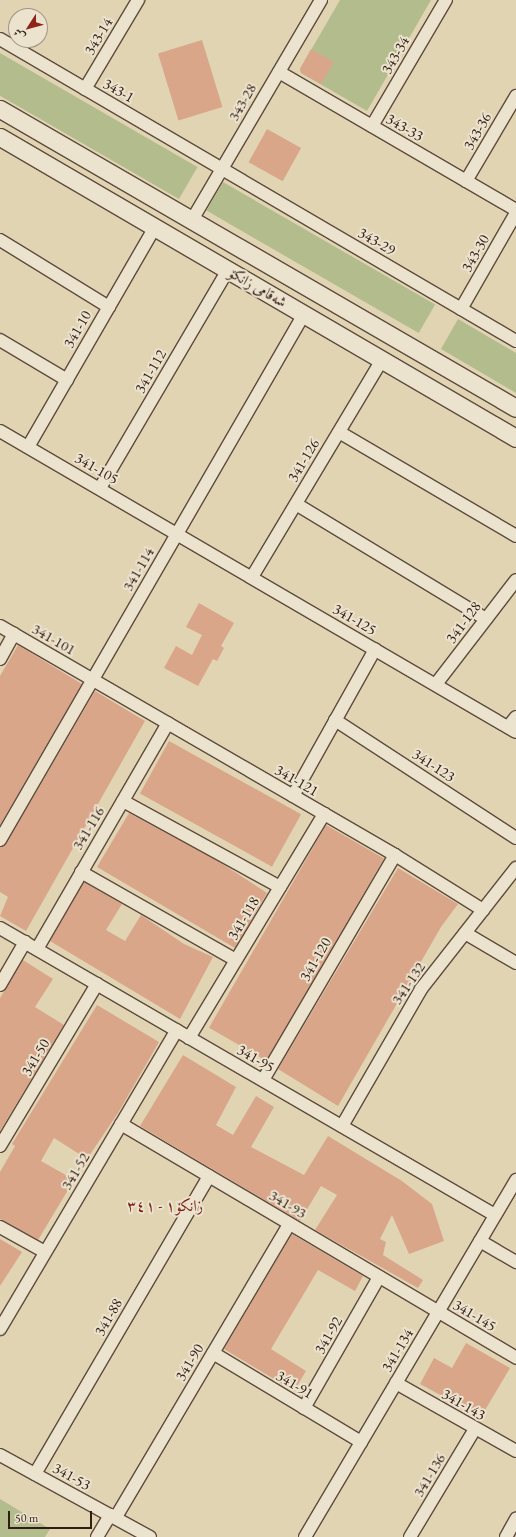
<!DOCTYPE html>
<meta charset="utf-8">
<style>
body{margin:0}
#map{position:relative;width:516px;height:1537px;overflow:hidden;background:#e1d4b3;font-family:"EB Garamond",Amiri,serif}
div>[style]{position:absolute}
.green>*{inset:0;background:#b3bc8c;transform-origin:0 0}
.building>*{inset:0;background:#daa68a;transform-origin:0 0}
.roads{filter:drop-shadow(1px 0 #5e4b3d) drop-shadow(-1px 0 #5e4b3d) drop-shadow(0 1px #5e4b3d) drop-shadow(0 -1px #5e4b3d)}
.minor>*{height:12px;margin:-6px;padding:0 6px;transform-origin:6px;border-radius:6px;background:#ece3ce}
.secondary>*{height:17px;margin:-8.5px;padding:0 8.5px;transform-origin:8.5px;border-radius:8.5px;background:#ece3ce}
span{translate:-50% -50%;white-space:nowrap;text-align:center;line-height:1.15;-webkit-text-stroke:4px #ece3ce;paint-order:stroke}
.street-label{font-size:15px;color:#321d16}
.neighbourhood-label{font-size:16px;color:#7a1f14}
.north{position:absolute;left:8px;top:8px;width:40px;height:40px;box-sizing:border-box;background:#ece3ce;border:1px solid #a29484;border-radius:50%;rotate:234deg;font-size:11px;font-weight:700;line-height:16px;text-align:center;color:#321d16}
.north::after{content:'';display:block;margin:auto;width:14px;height:18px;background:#8f2418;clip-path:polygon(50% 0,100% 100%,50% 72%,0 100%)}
.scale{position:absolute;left:8px;top:1511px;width:84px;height:18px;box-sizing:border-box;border:2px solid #321d16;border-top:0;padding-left:5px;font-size:12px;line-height:14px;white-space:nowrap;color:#321d16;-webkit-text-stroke:3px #ece3ce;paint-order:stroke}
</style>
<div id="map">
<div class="green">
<i style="clip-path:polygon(340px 0,431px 0,367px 111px,301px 73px,300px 69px)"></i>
<i style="left:0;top:53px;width:228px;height:37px;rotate:30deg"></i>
<i style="left:223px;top:182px;width:245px;height:33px;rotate:30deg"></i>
<i style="clip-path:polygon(458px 319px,516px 353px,516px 393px,441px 349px)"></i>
<i style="clip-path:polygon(0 1499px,50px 1529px,45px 1537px,0 1537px)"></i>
</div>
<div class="building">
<i style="left:202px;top:40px;width:70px;height:46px;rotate:73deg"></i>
<i style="clip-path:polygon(311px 49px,334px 62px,321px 84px,301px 73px,300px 69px)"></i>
<i style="left:267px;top:129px;width:39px;height:38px;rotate:29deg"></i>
<i style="clip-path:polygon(199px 603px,234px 623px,221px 646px,224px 648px,217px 661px,213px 659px,198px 686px,164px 668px,176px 646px,192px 655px,202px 635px,186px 627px)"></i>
<i style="clip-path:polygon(18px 645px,82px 684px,0 825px,0 676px)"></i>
<i style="clip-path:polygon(95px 691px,145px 721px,26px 931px,0 916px,8px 897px,0 892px,0 847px,6px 844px)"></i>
<i style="left:169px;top:741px;width:151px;height:60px;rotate:29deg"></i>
<i style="clip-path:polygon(129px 813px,218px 861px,267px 893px,235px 948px,97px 867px)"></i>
<i style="left:326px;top:825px;width:67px;height:234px;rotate:30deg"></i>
<i style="clip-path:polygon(398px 868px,458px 904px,441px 927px,338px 1106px,278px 1069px)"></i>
<i style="clip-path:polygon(84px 882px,122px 904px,106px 930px,125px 941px,141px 915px,184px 944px,213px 957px,180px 1019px,50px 941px)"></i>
<i style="clip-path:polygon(23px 960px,53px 979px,35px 1007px,64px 1025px,0 1131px,0 998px)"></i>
<i style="clip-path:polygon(97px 1005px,159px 1042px,118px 1113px,87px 1159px,54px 1138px,41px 1161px,71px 1178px,71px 1185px,38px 1240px,0 1219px,0 1172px,15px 1146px,12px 1144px)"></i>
<i style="clip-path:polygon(183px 1055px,236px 1087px,216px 1125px,233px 1135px,256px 1096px,274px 1107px,251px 1147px,304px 1175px,328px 1136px,402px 1181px,432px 1204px,444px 1241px,409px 1254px,392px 1215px,380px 1239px,386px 1242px,383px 1255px,423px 1280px,418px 1288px,315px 1230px,337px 1195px,321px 1186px,300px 1221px,140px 1126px)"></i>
<i style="clip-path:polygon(292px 1234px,363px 1276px,355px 1291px,318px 1270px,271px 1349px,306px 1371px,294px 1391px,224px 1349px)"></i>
<i style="clip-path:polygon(0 1239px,22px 1252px,0 1286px)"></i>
<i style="clip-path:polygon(466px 1343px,510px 1368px,481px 1417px,420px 1384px,434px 1358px,452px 1368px)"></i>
</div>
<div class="roads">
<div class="minor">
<i style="left:0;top:39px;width:598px;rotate:30.34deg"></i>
<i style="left:279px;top:72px;width:274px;rotate:30.2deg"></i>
<i style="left:85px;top:89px;width:104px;rotate:-59.2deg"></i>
<i style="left:372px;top:126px;width:146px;rotate:-59.6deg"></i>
<i style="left:466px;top:181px;width:99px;rotate:-59.5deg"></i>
<i style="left:192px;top:220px;width:255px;rotate:-59.6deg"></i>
<i style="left:0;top:240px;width:128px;rotate:31.6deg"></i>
<i style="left:461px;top:309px;width:111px;rotate:-60.2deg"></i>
<i style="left:0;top:340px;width:78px;rotate:30.8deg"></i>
<i style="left:0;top:431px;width:597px;rotate:30.26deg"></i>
<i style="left:339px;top:432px;width:205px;rotate:30.4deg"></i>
<i style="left:28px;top:447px;width:254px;rotate:-60deg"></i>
<i style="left:100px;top:488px;width:253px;rotate:-59.6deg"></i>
<i style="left:296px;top:504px;width:222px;rotate:31.2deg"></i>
<i style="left:252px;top:577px;width:253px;rotate:-59.1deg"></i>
<i style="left:0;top:626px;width:457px;rotate:30.1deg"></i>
<i style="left:395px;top:855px;width:104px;rotate:32deg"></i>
<i style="left:0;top:659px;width:29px;rotate:-61deg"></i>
<i style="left:436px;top:684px;width:131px;rotate:-52.4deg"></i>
<i style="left:335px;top:720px;width:216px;rotate:33.1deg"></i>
<i style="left:508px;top:727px;width:13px;rotate:-51deg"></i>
<i style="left:293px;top:796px;width:168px;rotate:-60.8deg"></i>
<i style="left:123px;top:801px;width:179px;rotate:28.7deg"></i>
<i style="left:0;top:840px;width:608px;rotate:-59.97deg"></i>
<i style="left:81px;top:872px;width:178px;rotate:29.6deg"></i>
<i style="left:0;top:928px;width:572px;rotate:30.11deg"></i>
<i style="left:465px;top:933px;width:59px;rotate:30.5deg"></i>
<i style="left:37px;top:949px;width:261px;rotate:-59.9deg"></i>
<i style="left:0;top:985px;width:50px;rotate:-59.8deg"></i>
<i style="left:189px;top:1038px;width:262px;rotate:-58.9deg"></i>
<i style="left:263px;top:1080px;width:261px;rotate:-59.6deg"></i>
<i style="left:121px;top:1124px;width:459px;rotate:30.6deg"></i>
<i style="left:342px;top:1126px;width:158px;rotate:-60deg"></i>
<i style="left:421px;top:989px;width:154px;rotate:-51.9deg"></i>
<i style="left:0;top:1146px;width:189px;rotate:-59.1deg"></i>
<i style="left:0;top:1227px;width:51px;rotate:29.1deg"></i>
<i style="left:480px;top:1241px;width:42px;rotate:30.3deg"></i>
<i style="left:0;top:1329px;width:347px;rotate:-59.4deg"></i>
<i style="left:213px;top:1353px;width:173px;rotate:31deg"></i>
<i style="left:396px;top:1383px;width:138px;rotate:29.5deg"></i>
<i style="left:304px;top:1408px;width:151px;rotate:-60.2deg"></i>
<i style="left:0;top:1455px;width:171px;rotate:28.7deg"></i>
<i style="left:35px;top:1474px;width:345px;rotate:-59.7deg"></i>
<i style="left:116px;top:1517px;width:340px;rotate:-59.4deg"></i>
<i style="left:97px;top:1537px;width:26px;rotate:-59deg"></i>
<i style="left:305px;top:1537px;width:415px;rotate:-59.4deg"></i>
<i style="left:410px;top:1537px;width:126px;rotate:-59deg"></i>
<i style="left:506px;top:1537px;width:21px;rotate:-61deg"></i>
</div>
<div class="secondary">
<i style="left:0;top:109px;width:596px;rotate:30.09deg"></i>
<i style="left:0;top:137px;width:597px;rotate:30.26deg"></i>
</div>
</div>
<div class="street-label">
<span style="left:98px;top:36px;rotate:-59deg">343-14</span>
<span style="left:395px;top:55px;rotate:-60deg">343-34</span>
<span style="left:119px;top:90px;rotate:30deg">343-1</span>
<span style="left:242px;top:102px;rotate:-60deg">343-28</span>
<span style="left:405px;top:127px;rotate:30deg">343-33</span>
<span style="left:477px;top:131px;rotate:-60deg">343-36</span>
<span style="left:377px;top:241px;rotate:30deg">343-29</span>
<span style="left:475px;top:253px;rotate:-60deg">343-30</span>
<span style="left:258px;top:287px;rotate:30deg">شەقامی زانکۆ</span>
<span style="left:77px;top:329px;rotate:-60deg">341-10</span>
<span style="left:150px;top:371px;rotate:-60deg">341-112</span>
<span style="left:303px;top:460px;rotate:-59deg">341-126</span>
<span style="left:97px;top:468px;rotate:30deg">341-105</span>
<span style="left:138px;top:569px;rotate:-60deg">341-114</span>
<span style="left:355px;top:619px;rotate:30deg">341-125</span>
<span style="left:463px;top:622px;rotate:-53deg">341-128</span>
<span style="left:54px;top:639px;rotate:30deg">341-101</span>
<span style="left:434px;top:765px;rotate:33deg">341-123</span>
<span style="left:297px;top:780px;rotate:30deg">341-121</span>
<span style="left:88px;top:828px;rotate:-59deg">341-116</span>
<span style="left:243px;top:918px;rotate:-59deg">341-118</span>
<span style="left:315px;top:959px;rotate:-60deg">341-120</span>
<span style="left:408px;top:983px;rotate:-56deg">341-132</span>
<span style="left:35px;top:1057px;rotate:-59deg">341-50</span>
<span style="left:256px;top:1058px;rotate:30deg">341-95</span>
<span style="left:75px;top:1171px;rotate:-59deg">341-52</span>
<span style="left:288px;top:1204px;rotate:31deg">341-93</span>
<span style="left:475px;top:1315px;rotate:31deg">341-145</span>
<span style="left:108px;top:1317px;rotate:-60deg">341-88</span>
<span style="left:328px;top:1335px;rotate:-60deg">341-92</span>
<span style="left:397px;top:1350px;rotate:-59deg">341-134</span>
<span style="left:189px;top:1362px;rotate:-59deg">341-90</span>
<span style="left:295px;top:1384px;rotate:31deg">341-91</span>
<span style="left:464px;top:1404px;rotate:30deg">341-143</span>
<span style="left:429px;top:1475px;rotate:-59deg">341-136</span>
<span style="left:72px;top:1476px;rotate:29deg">341-53</span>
</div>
<div class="neighbourhood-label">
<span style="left:165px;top:1206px">زانکۆ١ - ٣٤١</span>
</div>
<div class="north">ش</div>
<div class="scale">50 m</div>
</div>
